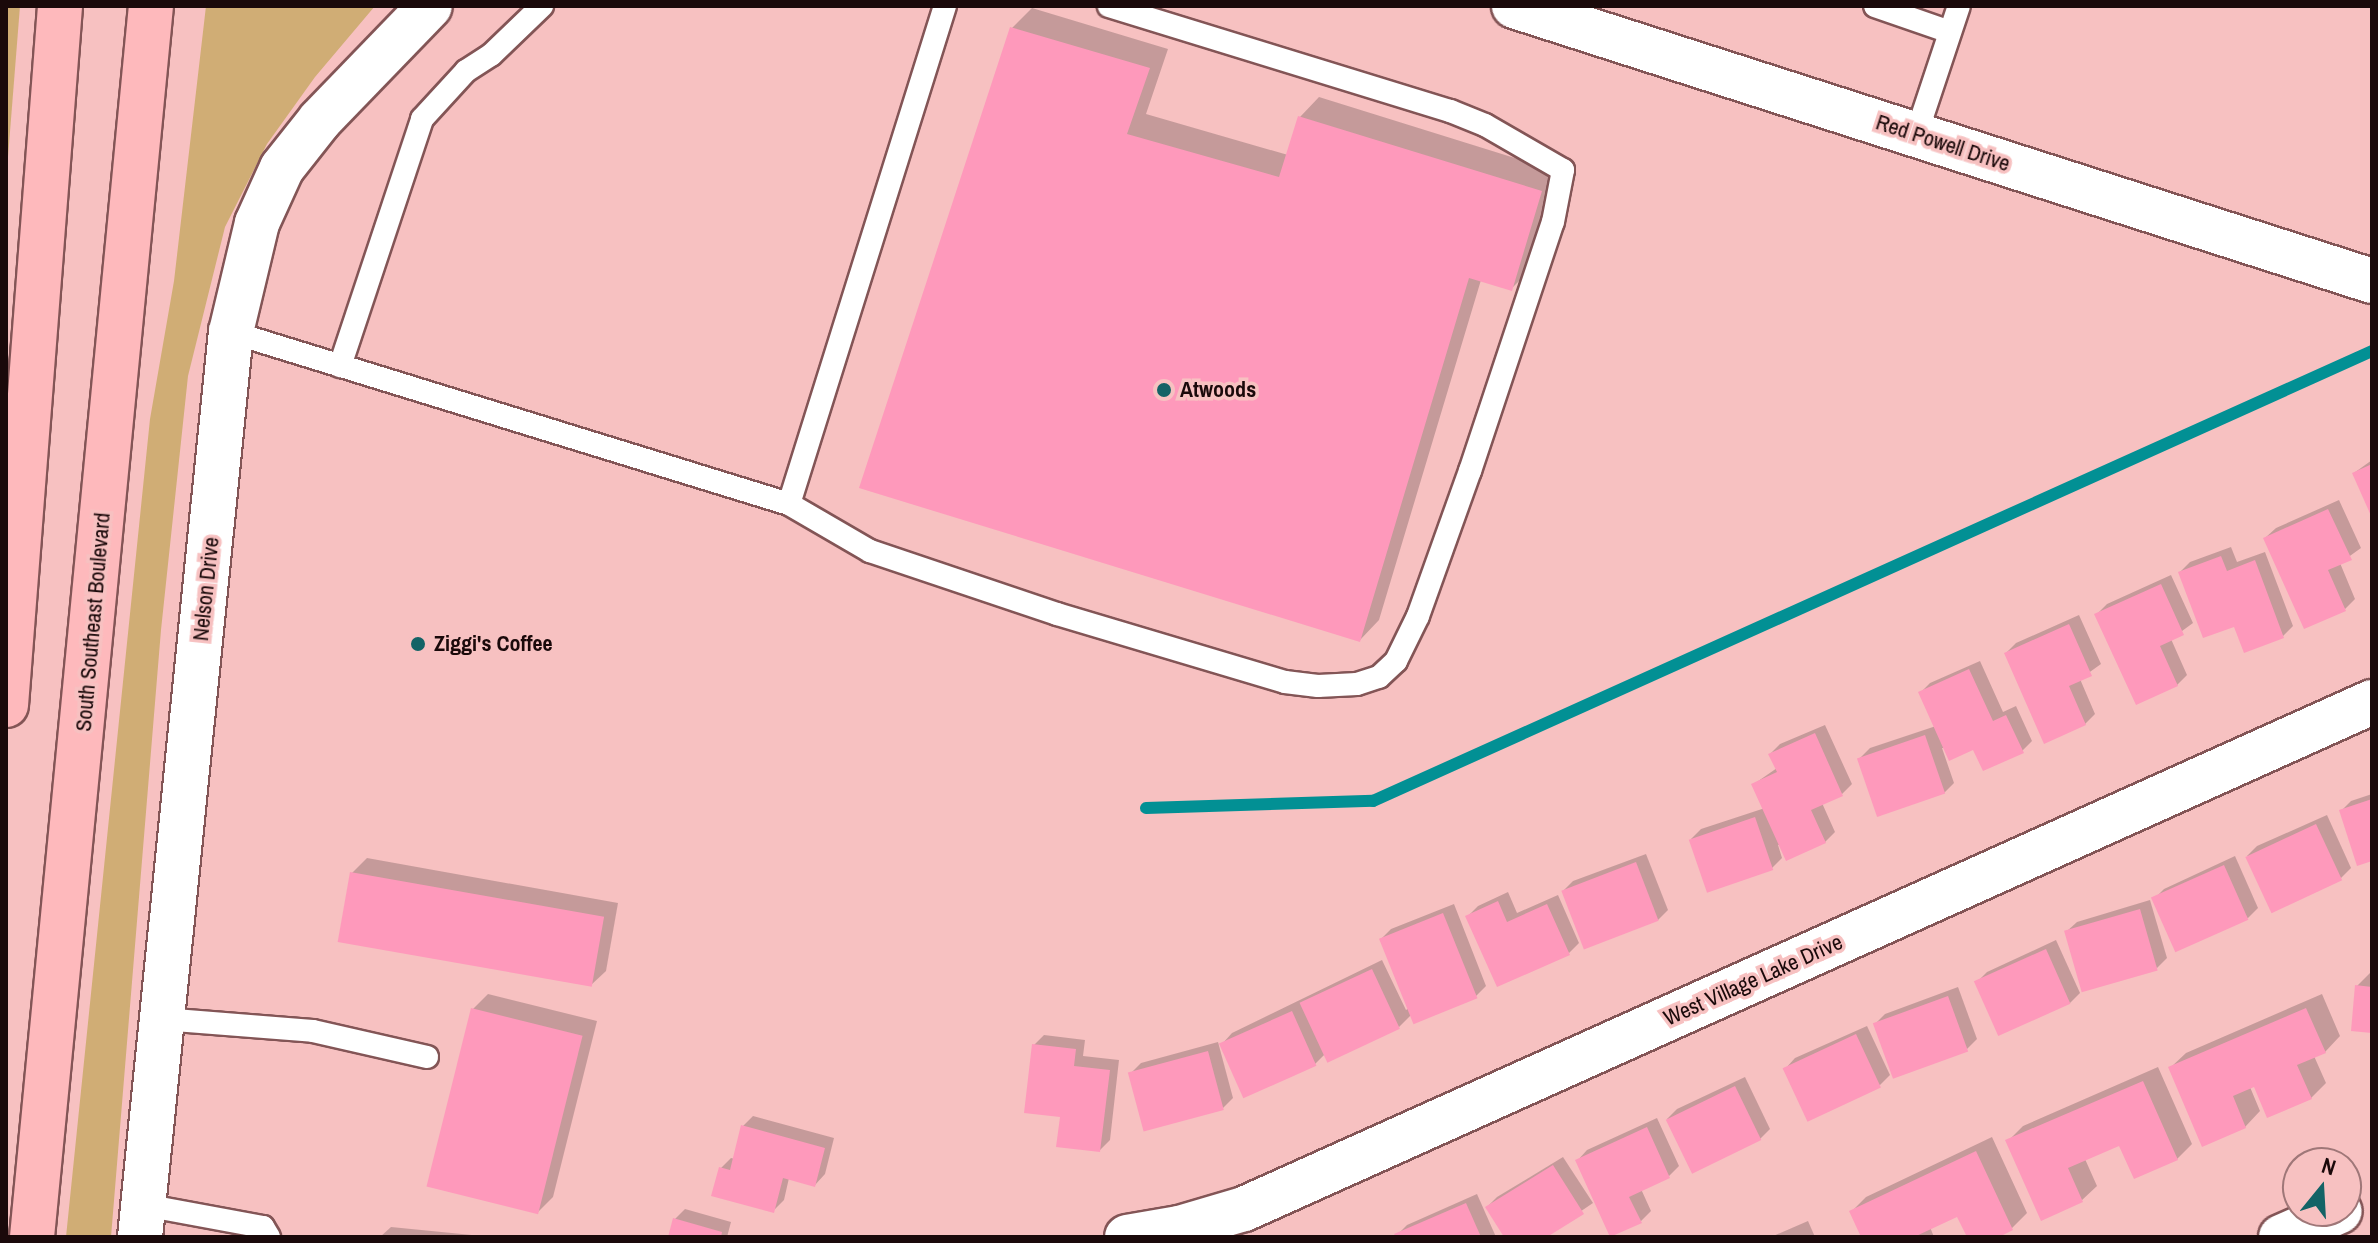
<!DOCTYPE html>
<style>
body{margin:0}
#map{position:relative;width:2378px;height:1243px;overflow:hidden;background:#f7c1c1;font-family:"Archivo Narrow",sans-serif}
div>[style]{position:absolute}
.green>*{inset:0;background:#d0ad75}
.shadow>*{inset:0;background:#0003}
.stream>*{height:12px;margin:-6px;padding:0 6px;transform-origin:6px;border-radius:6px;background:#029094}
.building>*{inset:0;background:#fe99bb;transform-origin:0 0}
.roads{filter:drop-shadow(2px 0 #835556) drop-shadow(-2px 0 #835556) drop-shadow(0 2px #835556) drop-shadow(0 -2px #835556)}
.service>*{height:22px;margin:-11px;padding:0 11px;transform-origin:11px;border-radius:11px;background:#fff}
.minor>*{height:44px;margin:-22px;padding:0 22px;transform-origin:22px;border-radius:22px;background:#fff}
.tertiary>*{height:44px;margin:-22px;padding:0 22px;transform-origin:22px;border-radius:22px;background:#fff}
.primary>*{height:44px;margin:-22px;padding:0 22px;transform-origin:22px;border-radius:22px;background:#feb9bc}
.dots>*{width:22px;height:22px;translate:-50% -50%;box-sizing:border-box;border:4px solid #f7c1c1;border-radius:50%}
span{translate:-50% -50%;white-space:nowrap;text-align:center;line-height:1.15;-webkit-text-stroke:7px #f7c1c1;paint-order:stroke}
.street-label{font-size:22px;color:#1a090a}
.poi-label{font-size:22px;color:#1a090a;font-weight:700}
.left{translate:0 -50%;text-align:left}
.frame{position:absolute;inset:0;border:8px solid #1a090a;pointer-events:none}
.north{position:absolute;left:2282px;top:1147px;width:80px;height:80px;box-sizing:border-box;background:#f7c1c1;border:2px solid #9f7778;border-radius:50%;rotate:18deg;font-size:22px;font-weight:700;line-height:32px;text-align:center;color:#1a090a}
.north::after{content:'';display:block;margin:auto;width:28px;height:36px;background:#136366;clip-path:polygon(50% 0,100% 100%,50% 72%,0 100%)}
</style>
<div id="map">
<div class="green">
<i style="clip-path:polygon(6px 6px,20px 6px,6px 182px)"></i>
<i style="clip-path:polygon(206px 6px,375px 6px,315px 77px,267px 144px,225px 227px,188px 376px,161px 630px,111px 1237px,66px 1237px,150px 419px,174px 281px)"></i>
</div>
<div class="shadow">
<i style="clip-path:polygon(1032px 8px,1168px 49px,1146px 114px,1288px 155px,1300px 117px,1319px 97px,1560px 172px,1531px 269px,1511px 289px,1481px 280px,1379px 620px,1360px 640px,1012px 28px)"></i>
<i style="clip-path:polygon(2372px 460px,2372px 513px,2354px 473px)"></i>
<i style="clip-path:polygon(2339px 500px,2361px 548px,2340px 563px,2355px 599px,2345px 609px,2265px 538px,2276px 528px)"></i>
<i style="clip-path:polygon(2231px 547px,2237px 562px,2265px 552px,2293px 626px,2283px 636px,2235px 624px,2180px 572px,2190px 562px)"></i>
<i style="clip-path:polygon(2171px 575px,2193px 623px,2171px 639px,2187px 675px,2177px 685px,2097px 614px,2107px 604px)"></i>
<i style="clip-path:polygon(2079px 615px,2101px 664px,2080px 679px,2095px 714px,2085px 724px,2006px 653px,2016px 643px)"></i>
<i style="clip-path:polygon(1980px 661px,2003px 712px,2016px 706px,2032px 741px,2022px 751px,1942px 748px,1954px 783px,1944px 793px,1860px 758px,1870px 748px,1936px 726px,1920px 693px,1930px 683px)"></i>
<i style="clip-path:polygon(1825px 725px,1852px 784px,1842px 794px,1822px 803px,1835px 832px,1825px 842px,1778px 845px,1782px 858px,1772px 868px,1691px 839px,1701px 829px,1765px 808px,1754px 784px,1777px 768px,1770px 754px,1780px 744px)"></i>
<i style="clip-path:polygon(2372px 794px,2372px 859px,2341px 811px,2351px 801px)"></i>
<i style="clip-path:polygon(2327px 815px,2351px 868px,2341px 878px,2247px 856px,2257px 846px)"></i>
<i style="clip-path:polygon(1646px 854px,1668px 910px,1658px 920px,1563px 891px,1573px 881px)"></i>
<i style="clip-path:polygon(2235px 856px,2258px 908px,2248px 918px,2154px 899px,2164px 889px)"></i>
<i style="clip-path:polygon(367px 858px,618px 903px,606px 971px,590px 986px,352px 873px)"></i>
<i style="clip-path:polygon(1508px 892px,1517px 913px,1558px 895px,1579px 943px,1569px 953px,1468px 916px,1478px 906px)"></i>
<i style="clip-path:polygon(2150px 900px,2167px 958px,2157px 968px,2066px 932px,2077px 922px)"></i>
<i style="clip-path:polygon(1454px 904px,1486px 986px,1476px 996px,1414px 1020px,1411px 1015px,1399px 1027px,1325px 1054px,1315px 1064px,1222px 1044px,1232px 1033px,1382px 960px,1406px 1010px,1409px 1008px,1381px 939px,1391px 929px)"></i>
<i style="clip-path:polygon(2056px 940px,2080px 993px,2070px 1003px,1977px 982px,1987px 972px)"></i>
<i style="clip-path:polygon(2372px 971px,2372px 1031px,2357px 986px)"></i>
<i style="clip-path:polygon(1958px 987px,1977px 1039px,1967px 1049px,1895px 1076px,1875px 1024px,1885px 1014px)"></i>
<i style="clip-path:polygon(488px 994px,597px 1021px,553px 1197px,538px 1212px,473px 1009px)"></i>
<i style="clip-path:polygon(2322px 994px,2340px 1036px,2325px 1052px,2314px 1056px,2326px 1083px,2311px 1098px,2255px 1084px,2250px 1087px,2260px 1111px,2245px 1127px,2170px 1068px,2186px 1053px)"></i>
<i style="clip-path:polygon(1867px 1026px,1890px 1075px,1880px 1085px,1785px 1069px,1795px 1058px)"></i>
<i style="clip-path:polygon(1044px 1035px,1085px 1040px,1083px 1056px,1119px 1060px,1110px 1140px,1100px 1150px,1062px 1115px,1034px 1045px)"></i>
<i style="clip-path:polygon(1218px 1042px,1233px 1098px,1223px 1108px,1131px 1073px,1141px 1063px)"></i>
<i style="clip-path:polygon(2158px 1067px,2192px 1144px,2177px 1159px,2120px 1144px,2085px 1159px,2097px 1186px,2081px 1201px,2008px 1141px,2023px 1126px)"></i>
<i style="clip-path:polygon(1745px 1077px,1770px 1129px,1760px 1139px,1667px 1119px,1677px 1109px)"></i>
<i style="clip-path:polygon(753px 1116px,834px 1138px,825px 1174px,815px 1185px,789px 1178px,784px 1200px,774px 1210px,721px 1168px,731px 1158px,735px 1159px,743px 1126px)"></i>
<i style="clip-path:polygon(1657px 1118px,1679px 1166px,1669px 1176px,1641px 1189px,1651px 1211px,1641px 1221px,1612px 1235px,1577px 1161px,1587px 1150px)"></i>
<i style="clip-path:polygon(1992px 1137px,2027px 1213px,2012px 1228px,1994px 1237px,1969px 1237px,1958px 1214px,1930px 1227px,1934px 1237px,1863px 1237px,1851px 1212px,1866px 1197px)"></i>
<i style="clip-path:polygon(1563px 1157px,1593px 1203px,1543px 1237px,1506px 1237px,1487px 1207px,1497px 1197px)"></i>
<i style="clip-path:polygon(1477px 1194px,1496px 1237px,1395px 1237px,1407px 1225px)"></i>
<i style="clip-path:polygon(685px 1209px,731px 1222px,727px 1237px,670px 1237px,675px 1219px)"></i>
<i style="clip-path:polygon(1808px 1221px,1815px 1237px,1771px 1237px)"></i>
<i style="clip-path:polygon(391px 1227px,482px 1236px,482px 1237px,380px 1237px)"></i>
</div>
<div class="stream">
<i style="left:1146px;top:808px;width:227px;rotate:-1.8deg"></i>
<i style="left:1373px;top:801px;width:1096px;rotate:-24.25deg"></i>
</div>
<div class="building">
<i style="clip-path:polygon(1010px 27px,1150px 68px,1127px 134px,1279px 177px,1298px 116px,1542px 191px,1512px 291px,1469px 278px,1360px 642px,859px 488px)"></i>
<i style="clip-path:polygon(2372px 464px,2372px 518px,2352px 473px)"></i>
<i style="clip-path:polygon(2328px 509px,2352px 560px,2328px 570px,2346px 611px,2304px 629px,2263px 538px)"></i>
<i style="clip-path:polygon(2221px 556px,2227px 571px,2255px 560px,2284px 638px,2244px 653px,2234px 627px,2203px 638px,2178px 572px)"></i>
<i style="clip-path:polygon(2161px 584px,2184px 635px,2160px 646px,2178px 686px,2136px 705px,2094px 614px)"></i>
<i style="clip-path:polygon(2069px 624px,2092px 676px,2069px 686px,2086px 725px,2044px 744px,2004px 653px)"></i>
<i style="clip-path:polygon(1969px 669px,1993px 721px,2006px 715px,2024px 753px,1983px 771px,1973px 750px,1949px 761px,1918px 692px)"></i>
<i style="clip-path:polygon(1815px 733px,1843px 796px,1811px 810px,1826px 843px,1786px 861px,1751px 784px,1777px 772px,1768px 754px)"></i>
<i style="left:1925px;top:735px;width:62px;height:72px;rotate:71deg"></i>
<i style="clip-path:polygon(2372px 799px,2372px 861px,2357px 866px,2339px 810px)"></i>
<i style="left:1755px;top:817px;width:56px;height:70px;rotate:71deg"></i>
<i style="left:2316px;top:824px;width:62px;height:78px;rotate:65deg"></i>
<i style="left:1636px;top:862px;width:63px;height:80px;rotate:69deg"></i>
<i style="left:2224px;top:865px;width:60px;height:80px;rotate:66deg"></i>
<i style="left:350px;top:872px;width:258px;height:71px;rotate:10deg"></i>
<i style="clip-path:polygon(1498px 901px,1507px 922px,1547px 904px,1570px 955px,1497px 987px,1465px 916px)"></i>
<i style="left:2140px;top:909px;width:64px;height:79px;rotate:74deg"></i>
<i style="left:1443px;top:913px;width:92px;height:69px;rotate:68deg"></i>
<i style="left:2046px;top:949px;width:60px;height:79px;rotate:66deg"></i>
<i style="left:1372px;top:969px;width:66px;height:80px;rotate:65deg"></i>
<i style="clip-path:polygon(2355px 985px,2372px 987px,2372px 1033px,2351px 1031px)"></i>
<i style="left:1948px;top:996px;width:59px;height:80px;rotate:70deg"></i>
<i style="left:471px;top:1008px;width:115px;height:184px;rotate:14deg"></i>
<i style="clip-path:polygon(2306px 1008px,2326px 1053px,2297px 1065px,2312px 1099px,2267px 1118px,2254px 1087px,2233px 1096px,2246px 1128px,2202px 1147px,2168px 1067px)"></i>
<i style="left:1292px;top:1011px;width:60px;height:80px;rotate:66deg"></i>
<i style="left:1856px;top:1034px;width:59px;height:81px;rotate:65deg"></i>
<i style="clip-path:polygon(1032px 1044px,1076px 1049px,1074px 1066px,1110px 1070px,1100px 1152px,1056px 1147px,1060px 1117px,1024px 1113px)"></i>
<i style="left:1208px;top:1051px;width:61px;height:83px;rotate:75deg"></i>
<i style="clip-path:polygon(2143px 1081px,2178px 1160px,2134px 1179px,2119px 1146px,2068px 1168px,2083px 1202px,2041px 1221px,2005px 1140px)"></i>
<i style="left:1735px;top:1086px;width:60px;height:77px;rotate:64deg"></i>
<i style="clip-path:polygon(741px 1125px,825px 1148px,815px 1187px,783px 1178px,774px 1213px,711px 1196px,719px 1167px,730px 1170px)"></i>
<i style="clip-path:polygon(1647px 1127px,1670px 1178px,1629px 1197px,1642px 1223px,1610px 1237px,1575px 1160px)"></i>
<i style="clip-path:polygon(1976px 1151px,2013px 1230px,1999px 1237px,1967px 1237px,1957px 1217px,1914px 1237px,1861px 1237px,1849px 1211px)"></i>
<i style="clip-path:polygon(1553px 1165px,1584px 1214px,1547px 1237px,1504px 1237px,1485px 1207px)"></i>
<i style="clip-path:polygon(1466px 1203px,1481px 1237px,1396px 1237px,1394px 1234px)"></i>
<i style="clip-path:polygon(673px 1218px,722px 1232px,721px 1237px,668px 1237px)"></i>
</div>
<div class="roads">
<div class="service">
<i style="left:1875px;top:6px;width:79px;rotate:19.1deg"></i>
<i style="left:1916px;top:135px;width:136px;rotate:-71.6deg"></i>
<i style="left:231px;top:332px;width:584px;rotate:17.13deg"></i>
<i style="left:789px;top:504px;width:522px;rotate:-72.61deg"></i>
<i style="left:340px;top:366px;width:260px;rotate:-71.6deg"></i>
<i style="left:422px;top:119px;width:65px;rotate:-47.5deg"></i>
<i style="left:466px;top:71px;width:30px;rotate:-33deg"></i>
<i style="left:491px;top:55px;width:71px;rotate:-43.9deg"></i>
<i style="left:789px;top:504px;width:94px;rotate:30.1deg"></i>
<i style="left:870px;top:551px;width:197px;rotate:18.6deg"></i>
<i style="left:1057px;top:614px;width:238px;rotate:16.6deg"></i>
<i style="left:1285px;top:682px;width:33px;rotate:7deg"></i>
<i style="left:1318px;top:686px;width:39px;rotate:-3deg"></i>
<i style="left:1357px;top:684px;width:23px;rotate:-18deg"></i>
<i style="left:1379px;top:677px;width:23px;rotate:-43deg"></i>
<i style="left:1396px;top:661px;width:50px;rotate:-63.9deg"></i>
<i style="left:1418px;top:616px;width:154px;rotate:-70.3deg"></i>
<i style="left:1470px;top:471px;width:262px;rotate:-71.6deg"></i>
<i style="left:1553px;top:222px;width:53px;rotate:-79.1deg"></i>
<i style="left:1563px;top:170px;width:90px;rotate:-150deg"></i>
<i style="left:1485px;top:125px;width:38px;rotate:-158deg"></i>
<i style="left:1450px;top:111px;width:357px;rotate:-162.9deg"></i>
<i style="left:162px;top:1019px;width:151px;rotate:4.5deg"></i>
<i style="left:313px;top:1031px;width:117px;rotate:12.8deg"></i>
<i style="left:144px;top:1205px;width:121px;rotate:10.5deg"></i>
<i style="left:263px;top:1227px;width:12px;rotate:59deg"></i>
</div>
<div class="minor">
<i style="left:140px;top:1237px;width:910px;rotate:-84.26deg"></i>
<i style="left:231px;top:332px;width:112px;rotate:-76.6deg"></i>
<i style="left:257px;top:223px;width:60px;rotate:-65.6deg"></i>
<i style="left:282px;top:168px;width:61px;rotate:-51.6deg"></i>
<i style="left:320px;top:120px;width:158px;rotate:-46deg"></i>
<i style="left:1127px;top:1237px;width:53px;rotate:-9.8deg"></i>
<i style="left:1179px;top:1228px;width:68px;rotate:-16.3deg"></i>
<i style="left:1244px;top:1209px;width:1237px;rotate:-24.2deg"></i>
<i style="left:2281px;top:1237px;width:64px;rotate:-23.8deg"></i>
</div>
<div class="tertiary">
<i style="left:1514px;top:6px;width:901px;rotate:17.77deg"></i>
</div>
<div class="primary">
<i style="left:6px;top:705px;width:701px;rotate:-85.58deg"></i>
<i style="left:32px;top:1237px;width:1237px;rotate:-84.48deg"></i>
</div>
</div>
<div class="dots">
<i style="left:1164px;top:390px;background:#136366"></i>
<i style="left:418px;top:644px;background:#136366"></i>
</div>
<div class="street-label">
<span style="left:1943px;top:143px;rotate:18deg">Red Powell Drive</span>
<span style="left:206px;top:589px;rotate:-84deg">Nelson Drive</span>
<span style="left:93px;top:622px;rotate:-85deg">South Southeast Boulevard</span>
<span style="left:1753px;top:980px;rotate:-24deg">West Village Lake Drive</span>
</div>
<div class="poi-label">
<span class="left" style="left:1180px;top:390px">Atwoods</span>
<span class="left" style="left:434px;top:644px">Ziggi's Coffee</span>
</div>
<div class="frame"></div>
<div class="north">N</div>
</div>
